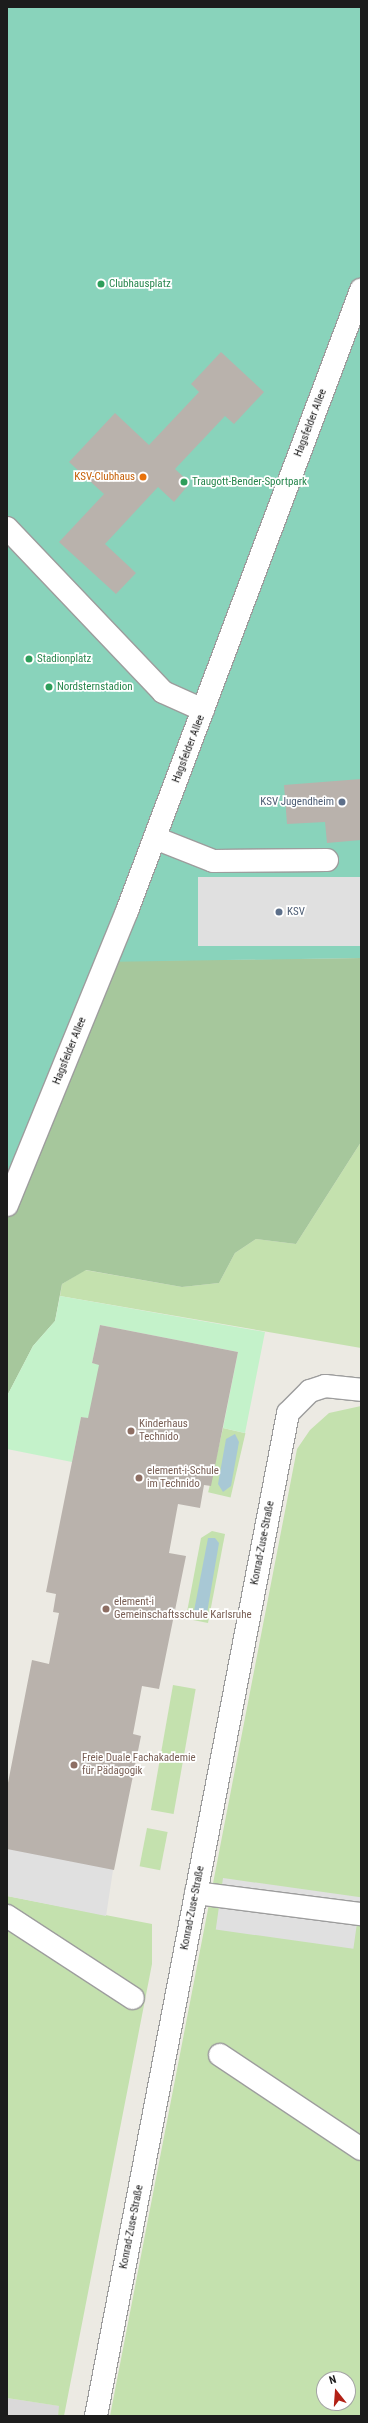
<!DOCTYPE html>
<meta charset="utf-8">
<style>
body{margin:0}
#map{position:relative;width:368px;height:2423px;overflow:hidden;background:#eceae3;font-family:"Roboto Condensed",sans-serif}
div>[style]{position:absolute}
.residential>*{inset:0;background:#dad9d9}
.grass>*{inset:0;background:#c4e1ae;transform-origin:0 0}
.forest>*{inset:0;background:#a6c79c}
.park>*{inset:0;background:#c4f2ca}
.pitch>*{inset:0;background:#89d3bb}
.parking>*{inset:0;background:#e0e0e0;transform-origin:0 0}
.water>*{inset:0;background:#a8c8d5}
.building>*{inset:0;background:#b9b2ac}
.roads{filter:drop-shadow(1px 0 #9d9d9d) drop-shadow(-1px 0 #9d9d9d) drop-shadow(0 1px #9d9d9d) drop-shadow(0 -1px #9d9d9d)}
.minor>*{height:22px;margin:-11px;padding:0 11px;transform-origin:11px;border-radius:11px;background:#fff}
.dots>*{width:11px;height:11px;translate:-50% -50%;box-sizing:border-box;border:2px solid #fff;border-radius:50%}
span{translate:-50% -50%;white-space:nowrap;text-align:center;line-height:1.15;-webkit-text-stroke:3.5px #fff;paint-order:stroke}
.leisure-label{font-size:11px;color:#27864d}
.left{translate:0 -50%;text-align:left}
.street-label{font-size:11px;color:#1c1c1c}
.food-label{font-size:11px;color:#c56008}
.right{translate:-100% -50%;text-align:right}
.service-label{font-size:11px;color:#4e5e75}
.education-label{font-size:11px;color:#785e54}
.frame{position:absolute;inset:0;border:8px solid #1c1c1c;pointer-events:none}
.north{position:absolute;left:316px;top:2371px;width:40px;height:40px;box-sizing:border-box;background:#fff;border:1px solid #a4a4a4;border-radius:50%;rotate:343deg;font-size:11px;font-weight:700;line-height:16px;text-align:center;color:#1c1c1c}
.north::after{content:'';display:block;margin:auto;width:14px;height:18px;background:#b22116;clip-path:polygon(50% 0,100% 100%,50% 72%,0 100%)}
</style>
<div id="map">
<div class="residential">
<i style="clip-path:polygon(7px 2398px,60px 2406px,58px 2416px,7px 2416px)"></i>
</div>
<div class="grass">
<i style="clip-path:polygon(361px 1142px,361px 1348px,60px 1296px,62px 1284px,85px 1270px,182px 1287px,219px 1283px,235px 1253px,256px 1239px,296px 1244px)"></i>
<i style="clip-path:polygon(evenodd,361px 1406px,361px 2416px,110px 2416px,297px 1449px,310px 1430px,329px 1413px,361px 1406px,324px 2379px,348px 2379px,348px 2403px,324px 2403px,324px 2379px)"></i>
<i style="left:223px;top:1428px;width:23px;height:66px;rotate:13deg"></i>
<i style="clip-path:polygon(212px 1531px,225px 1534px,208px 1623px,193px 1620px,187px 1612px,201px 1538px)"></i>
<i style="left:173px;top:1685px;width:23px;height:127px;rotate:10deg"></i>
<i style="left:147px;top:1828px;width:21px;height:39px;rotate:11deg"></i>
<i style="clip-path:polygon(7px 1896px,152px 1924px,152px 1964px,64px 2416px,58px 2416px,59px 2406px,7px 2398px)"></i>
</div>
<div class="forest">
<i style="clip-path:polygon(7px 945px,101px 961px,361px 958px,361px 1142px,296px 1244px,256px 1239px,235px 1253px,219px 1283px,182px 1287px,86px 1270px,62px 1284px,55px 1321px,33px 1346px,7px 1396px)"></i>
</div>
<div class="park">
<i style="clip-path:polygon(60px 1296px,265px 1332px,245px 1433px,223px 1428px,238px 1352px,100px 1325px,92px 1363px,102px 1365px,91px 1419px,81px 1417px,72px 1462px,7px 1449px,7px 1396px,33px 1346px,55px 1321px)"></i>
</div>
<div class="pitch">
<i style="clip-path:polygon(7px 7px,361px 7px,361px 958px,101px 962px,7px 1181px)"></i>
</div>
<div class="parking">
<i style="left:361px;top:877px;width:69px;height:163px;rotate:90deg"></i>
<i style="clip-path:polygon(7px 1816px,118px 1837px,106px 1916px,7px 1896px)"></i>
<i style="left:223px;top:1878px;width:139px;height:52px;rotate:8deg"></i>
</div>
<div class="water">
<i style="clip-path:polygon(235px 1434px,239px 1442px,231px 1486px,223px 1492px,218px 1484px,226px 1439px)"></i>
<i style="clip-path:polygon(208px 1538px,215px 1538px,219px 1543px,207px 1613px,198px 1618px,194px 1611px)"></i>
</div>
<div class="building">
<i style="clip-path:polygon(221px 352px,264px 392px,234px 424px,225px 416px,175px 469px,190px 483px,174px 502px,158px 487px,105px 544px,136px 573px,116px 594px,59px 542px,104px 494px,69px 462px,115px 413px,149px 445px,199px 392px,191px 384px)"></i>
<i style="clip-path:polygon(361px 779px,361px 840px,327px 843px,325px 822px,287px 824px,284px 785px)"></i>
<i style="clip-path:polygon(100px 1325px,238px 1352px,211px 1486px,204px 1485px,200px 1508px,178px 1504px,169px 1553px,186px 1556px,159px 1689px,142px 1686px,133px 1734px,141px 1736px,114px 1870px,7px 1849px,7px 1788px,32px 1660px,49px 1664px,59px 1613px,53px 1612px,56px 1594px,46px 1592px,81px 1417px,88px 1418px,99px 1365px,92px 1363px)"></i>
</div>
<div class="roads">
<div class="minor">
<i style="left:7px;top:528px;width:226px;rotate:46.4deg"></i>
<i style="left:163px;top:692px;width:44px;rotate:24.2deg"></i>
<i style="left:155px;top:838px;width:62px;rotate:21.6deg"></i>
<i style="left:213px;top:861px;width:114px;rotate:-0.5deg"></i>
<i style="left:7px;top:1205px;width:318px;rotate:-67.8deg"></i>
<i style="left:127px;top:911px;width:664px;rotate:-69.35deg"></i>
<i style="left:196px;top:1893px;width:166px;rotate:7.3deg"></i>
<i style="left:7px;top:1916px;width:150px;rotate:33.1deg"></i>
<i style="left:220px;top:2055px;width:169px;rotate:33.7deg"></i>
<i style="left:96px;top:2416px;width:1021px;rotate:-79.16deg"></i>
<i style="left:288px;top:1413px;width:31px;rotate:-45deg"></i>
<i style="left:310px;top:1391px;width:16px;rotate:-18deg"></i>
<i style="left:325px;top:1386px;width:36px;rotate:6deg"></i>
</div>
</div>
<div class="dots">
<i style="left:101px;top:284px;background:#2e9e5b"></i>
<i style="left:143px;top:477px;background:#e8710a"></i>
<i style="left:184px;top:482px;background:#2e9e5b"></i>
<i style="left:29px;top:659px;background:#2e9e5b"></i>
<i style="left:49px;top:687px;background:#2e9e5b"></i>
<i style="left:342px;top:802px;background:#5c6f8a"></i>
<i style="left:279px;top:912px;background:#5c6f8a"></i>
<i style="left:131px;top:1431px;background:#8d6e63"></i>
<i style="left:139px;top:1478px;background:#8d6e63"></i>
<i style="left:106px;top:1609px;background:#8d6e63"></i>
<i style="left:74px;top:1765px;background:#8d6e63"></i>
</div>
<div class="leisure-label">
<span class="left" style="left:109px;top:284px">Clubhausplatz</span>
<span class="left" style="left:192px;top:482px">Traugott-Bender-Sportpark</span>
<span class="left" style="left:37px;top:659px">Stadionplatz</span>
<span class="left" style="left:57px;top:687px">Nordsternstadion</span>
</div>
<div class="street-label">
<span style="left:311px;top:423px;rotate:-69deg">Hagsfelder Allee</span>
<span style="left:189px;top:749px;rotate:-69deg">Hagsfelder Allee</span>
<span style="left:70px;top:1051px;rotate:-68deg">Hagsfelder Allee</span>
<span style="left:263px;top:1543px;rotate:-79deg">Konrad-Zuse-Straße</span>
<span style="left:193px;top:1908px;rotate:-79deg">Konrad-Zuse-Straße</span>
<span style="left:132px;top:2227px;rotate:-79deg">Konrad-Zuse-Straße</span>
</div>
<div class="food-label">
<span class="right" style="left:135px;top:477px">KSV-Clubhaus</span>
</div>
<div class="service-label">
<span class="right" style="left:334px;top:802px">KSV Jugendheim</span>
<span class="left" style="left:287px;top:912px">KSV</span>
</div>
<div class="education-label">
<span class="left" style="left:139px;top:1431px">Kinderhaus<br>Technido</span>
<span class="left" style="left:147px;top:1478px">element-i-Schule<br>im Technido</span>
<span class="left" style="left:114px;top:1609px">element-i<br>Gemeinschaftsschule Karlsruhe</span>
<span class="left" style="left:82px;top:1765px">Freie Duale Fachakademie<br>für Pädagogik</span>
</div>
<div class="frame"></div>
<div class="north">N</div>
</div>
